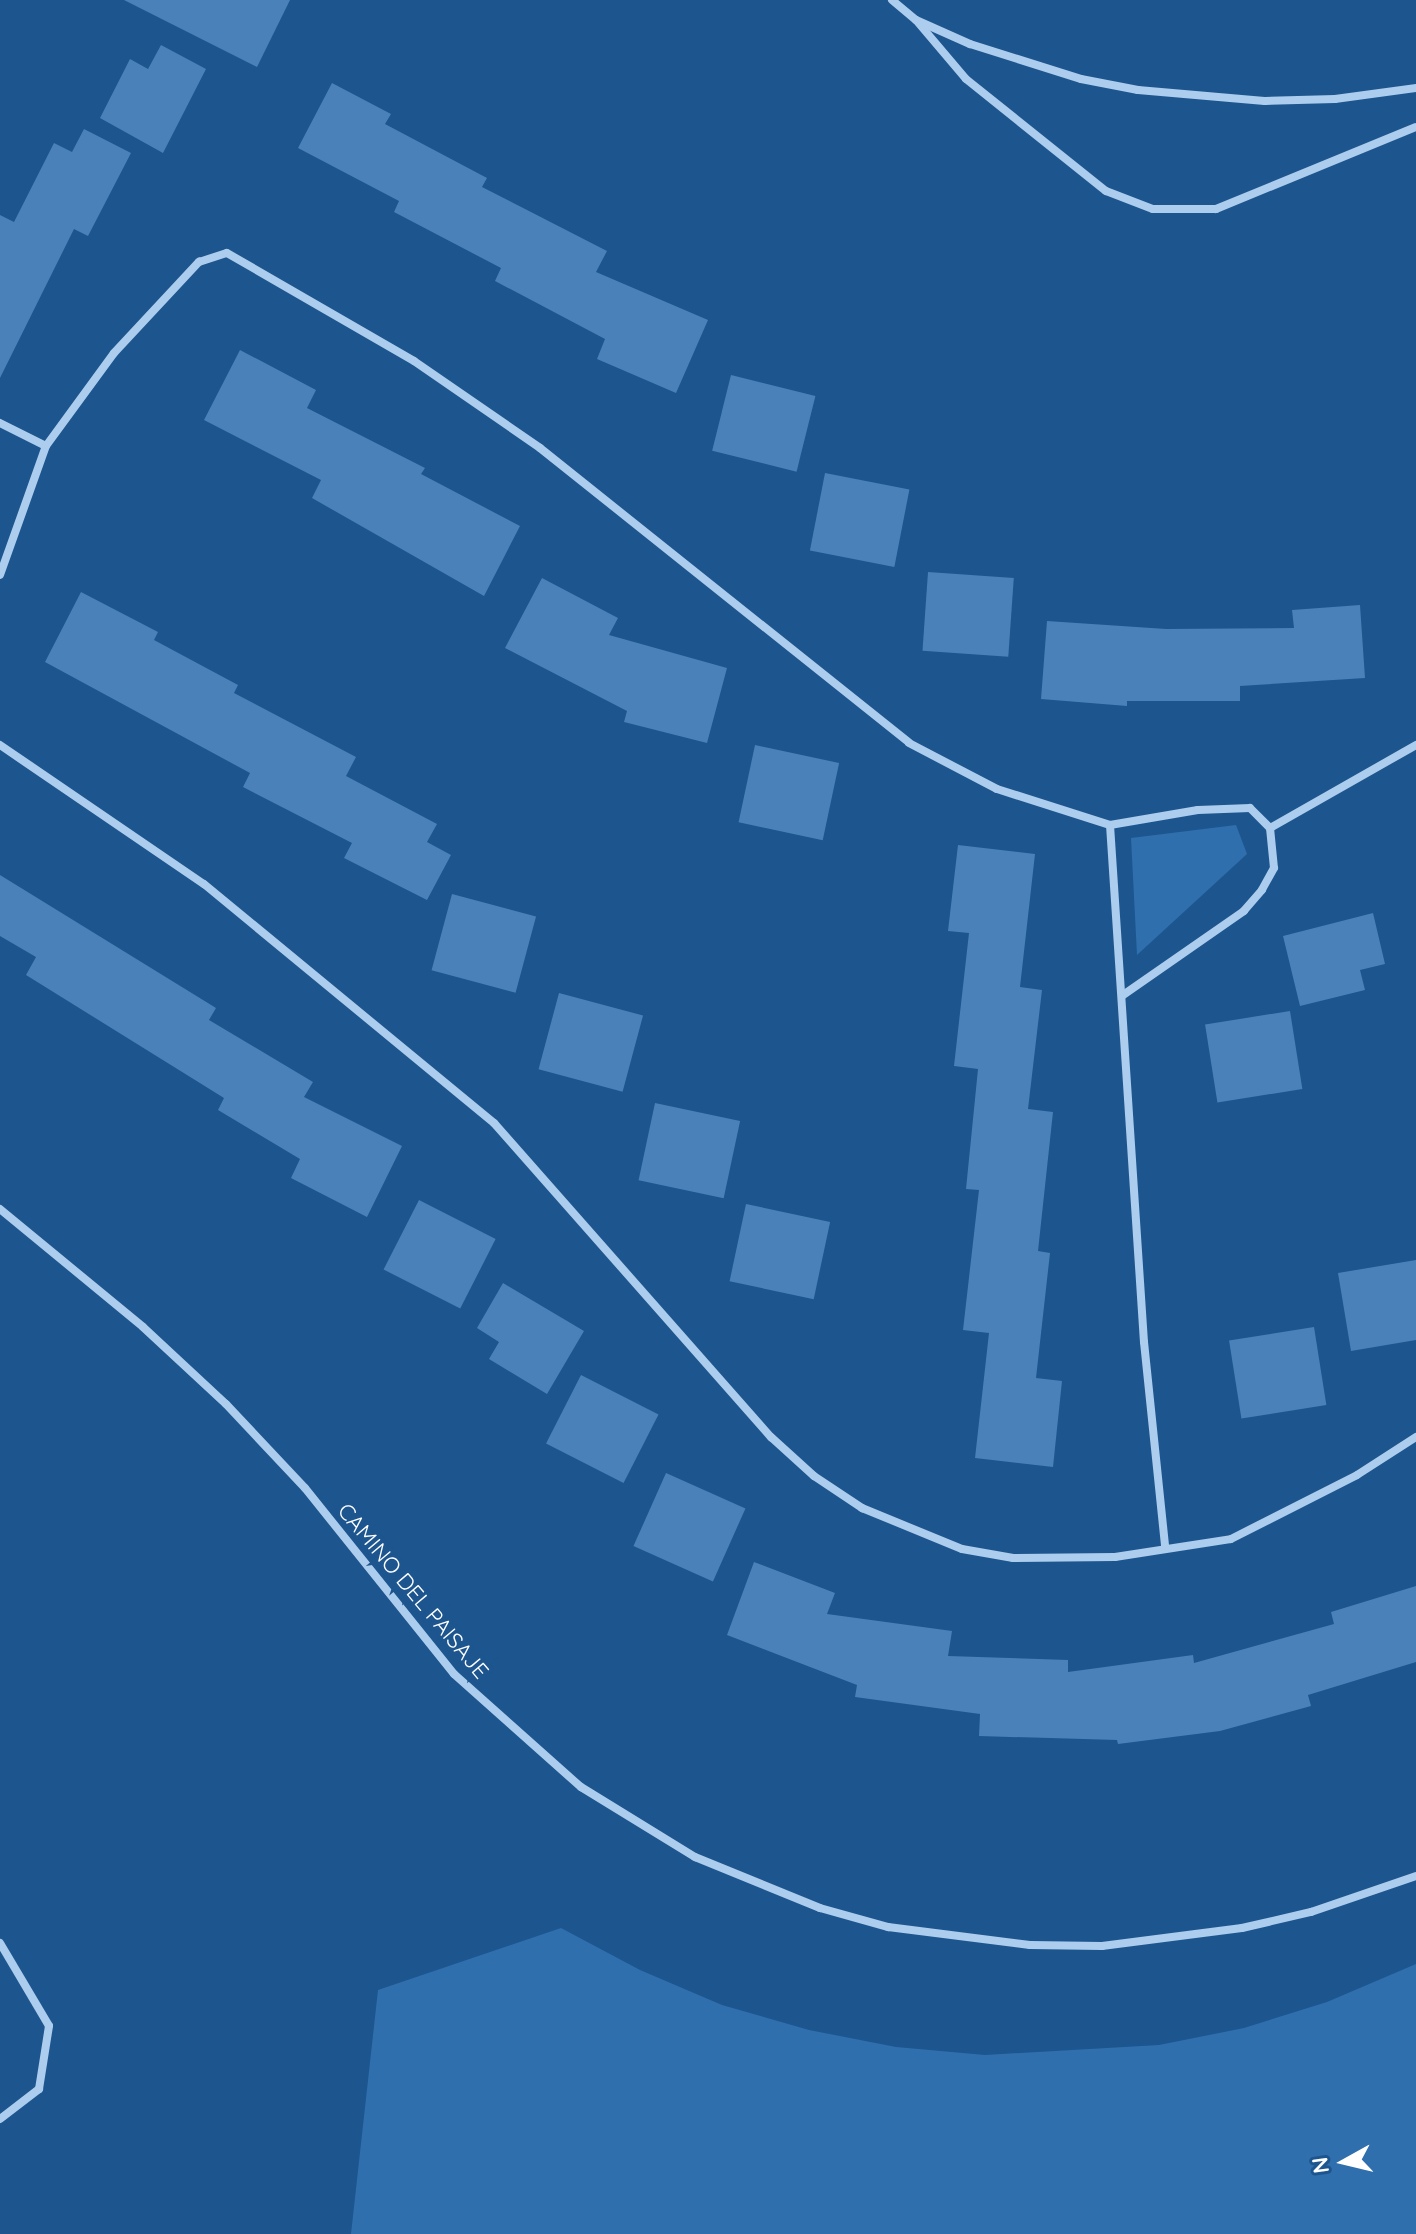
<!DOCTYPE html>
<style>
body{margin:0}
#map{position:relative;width:1416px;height:2234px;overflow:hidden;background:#1d558f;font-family:Quicksand,sans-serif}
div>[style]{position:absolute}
.green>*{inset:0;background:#306fad}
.building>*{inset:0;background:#4a81b8;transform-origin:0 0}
.minor>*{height:8px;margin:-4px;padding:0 4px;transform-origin:4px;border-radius:4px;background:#accded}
span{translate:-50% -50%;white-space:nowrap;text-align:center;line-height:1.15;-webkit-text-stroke:8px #1d558f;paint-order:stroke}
.street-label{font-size:22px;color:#fff}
.north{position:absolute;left:1304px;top:2122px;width:80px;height:80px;-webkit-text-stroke:6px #1d558f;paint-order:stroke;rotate:262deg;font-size:22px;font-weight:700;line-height:32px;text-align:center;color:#fff}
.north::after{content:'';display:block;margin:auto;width:28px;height:36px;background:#fff;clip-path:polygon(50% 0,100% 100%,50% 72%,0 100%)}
</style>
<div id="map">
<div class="green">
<i style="clip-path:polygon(1236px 825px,1247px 854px,1137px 955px,1131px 838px)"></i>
<i style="clip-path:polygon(561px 1928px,640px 1970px,722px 2005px,809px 2030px,896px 2047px,985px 2055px,1159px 2045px,1244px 2028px,1327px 2002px,1416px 1964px,1416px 2234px,351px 2234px,378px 1990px)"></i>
</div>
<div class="building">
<i style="clip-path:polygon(124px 0,290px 0,257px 67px)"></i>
<i style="clip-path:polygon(161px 45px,206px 69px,163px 153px,100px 118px,130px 59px,148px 69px)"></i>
<i style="clip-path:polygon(332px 83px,391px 114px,385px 124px,487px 178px,482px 187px,607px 251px,596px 272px,708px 320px,676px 393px,597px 359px,605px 339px,495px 281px,501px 268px,394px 212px,399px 201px,298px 148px)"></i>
<i style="clip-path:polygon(84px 129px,131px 153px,88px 236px,74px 229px,0 378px,0 215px,14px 222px,54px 143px,72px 152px)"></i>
<i style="clip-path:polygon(240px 350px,316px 390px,307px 408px,425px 468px,421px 474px,520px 526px,484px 596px,312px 498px,321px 480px,204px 420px)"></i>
<i style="left:731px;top:375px;width:87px;height:78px;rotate:14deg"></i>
<i style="left:825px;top:473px;width:86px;height:79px;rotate:11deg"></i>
<i style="left:928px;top:572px;width:86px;height:79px;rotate:4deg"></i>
<i style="clip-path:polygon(542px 578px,618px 618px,609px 635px,727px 668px,707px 743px,624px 722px,627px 711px,505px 648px)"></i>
<i style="clip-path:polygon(81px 592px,158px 632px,154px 640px,238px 685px,234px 693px,356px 757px,346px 776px,437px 824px,427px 842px,451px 855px,427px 900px,344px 858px,352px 843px,243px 787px,250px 773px,45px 662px)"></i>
<i style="clip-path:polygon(1360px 605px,1365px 678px,1240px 686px,1240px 701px,1127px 701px,1127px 706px,1041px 699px,1047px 621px,1166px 629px,1294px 628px,1292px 610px)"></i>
<i style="left:755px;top:745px;width:86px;height:79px;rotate:12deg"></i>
<i style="clip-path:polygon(958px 845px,1035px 854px,1020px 987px,1042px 990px,1028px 1109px,1053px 1112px,1038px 1251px,1050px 1253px,1036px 1378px,1062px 1381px,1053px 1467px,975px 1458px,989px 1333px,963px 1330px,979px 1190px,966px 1189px,978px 1069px,954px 1066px,969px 933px,948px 931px)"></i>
<i style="clip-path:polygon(0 875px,216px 1008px,209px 1020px,313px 1082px,304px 1097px,402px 1146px,367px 1217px,291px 1178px,300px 1159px,218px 1110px,224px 1098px,26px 975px,36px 957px,0 936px)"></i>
<i style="left:452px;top:894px;width:87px;height:79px;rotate:15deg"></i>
<i style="clip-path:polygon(1373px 913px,1385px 964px,1360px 970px,1365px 990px,1300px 1006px,1283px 936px)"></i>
<i style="left:559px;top:993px;width:87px;height:79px;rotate:15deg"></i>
<i style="left:1290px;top:1011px;width:79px;height:86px;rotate:81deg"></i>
<i style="left:655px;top:1103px;width:87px;height:79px;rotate:12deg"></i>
<i style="left:419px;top:1200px;width:86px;height:78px;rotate:27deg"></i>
<i style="left:746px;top:1204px;width:86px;height:79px;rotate:12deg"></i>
<i style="clip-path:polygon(1416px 1260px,1416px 1340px,1351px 1351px,1338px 1273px)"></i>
<i style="clip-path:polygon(503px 1283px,584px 1331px,547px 1394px,489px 1359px,499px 1342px,477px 1328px)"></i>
<i style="left:1314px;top:1327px;width:79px;height:86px;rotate:81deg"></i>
<i style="left:581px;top:1375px;width:87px;height:77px;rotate:27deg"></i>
<i style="left:666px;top:1473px;width:87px;height:80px;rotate:24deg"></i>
<i style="clip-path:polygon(754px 1562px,835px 1593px,827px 1614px,952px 1631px,948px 1656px,1068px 1660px,1068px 1672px,1193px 1655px,1194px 1663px,1334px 1624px,1331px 1612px,1416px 1586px,1416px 1662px,1308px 1695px,1311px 1706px,1220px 1731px,1118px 1744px,1117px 1740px,979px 1736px,980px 1714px,855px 1697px,857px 1685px,727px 1635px)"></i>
</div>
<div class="minor">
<i style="left:892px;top:0;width:31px;rotate:40deg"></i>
<i style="left:916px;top:20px;width:59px;rotate:24deg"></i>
<i style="left:970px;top:44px;width:116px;rotate:17.5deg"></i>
<i style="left:1081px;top:79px;width:58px;rotate:10.9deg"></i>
<i style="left:1138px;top:90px;width:127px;rotate:5deg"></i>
<i style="left:1265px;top:101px;width:70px;rotate:-1.6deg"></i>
<i style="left:1335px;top:99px;width:82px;rotate:-7.7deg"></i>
<i style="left:916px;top:20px;width:77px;rotate:49.7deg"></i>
<i style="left:966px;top:79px;width:179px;rotate:38.7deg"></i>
<i style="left:1106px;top:191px;width:50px;rotate:21deg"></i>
<i style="left:1153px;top:209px;width:63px"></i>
<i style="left:1216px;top:209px;width:216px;rotate:-22.3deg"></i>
<i style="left:0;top:423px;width:51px;rotate:26.6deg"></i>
<i style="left:0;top:575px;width:137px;rotate:-70.4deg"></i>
<i style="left:46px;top:446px;width:115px;rotate:-53.8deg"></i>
<i style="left:114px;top:353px;width:125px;rotate:-47deg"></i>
<i style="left:199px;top:262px;width:29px;rotate:-18deg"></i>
<i style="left:227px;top:253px;width:216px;rotate:30deg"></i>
<i style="left:414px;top:361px;width:153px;rotate:34.6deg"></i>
<i style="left:540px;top:448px;width:472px;rotate:38.6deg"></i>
<i style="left:909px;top:743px;width:99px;rotate:27.6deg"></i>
<i style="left:997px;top:789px;width:119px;rotate:17.7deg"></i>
<i style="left:1110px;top:825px;width:89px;rotate:-9.7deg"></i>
<i style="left:1198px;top:810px;width:52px;rotate:-2.2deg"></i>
<i style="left:1250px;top:808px;width:28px;rotate:45deg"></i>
<i style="left:1270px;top:828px;width:40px;rotate:84.3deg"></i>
<i style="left:1274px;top:868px;width:25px;rotate:119deg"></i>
<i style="left:1262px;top:890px;width:28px;rotate:131deg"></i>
<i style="left:1244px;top:911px;width:147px;rotate:145.2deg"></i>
<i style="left:0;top:745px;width:247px;rotate:34.3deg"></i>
<i style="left:204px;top:884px;width:376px;rotate:39.5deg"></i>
<i style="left:494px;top:1123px;width:419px;rotate:48.6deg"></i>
<i style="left:771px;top:1437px;width:58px;rotate:42.2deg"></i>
<i style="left:814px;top:1476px;width:58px;rotate:33.7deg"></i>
<i style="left:862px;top:1508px;width:108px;rotate:22.3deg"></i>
<i style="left:962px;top:1549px;width:52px;rotate:10deg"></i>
<i style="left:1013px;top:1558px;width:102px;rotate:-0.6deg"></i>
<i style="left:1115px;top:1557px;width:117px;rotate:-8.8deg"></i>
<i style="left:1231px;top:1539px;width:141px;rotate:-26.9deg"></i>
<i style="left:1357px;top:1475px;width:70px;rotate:-32.8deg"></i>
<i style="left:1110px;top:825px;width:518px;rotate:86.24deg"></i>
<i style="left:1144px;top:1342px;width:205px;rotate:84.1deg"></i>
<i style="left:1270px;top:828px;width:168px;rotate:-29.6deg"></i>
<i style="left:0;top:1209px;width:185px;rotate:39.5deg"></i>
<i style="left:143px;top:1327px;width:113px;rotate:42.9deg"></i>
<i style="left:226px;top:1404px;width:115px;rotate:46.8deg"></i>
<i style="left:305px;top:1488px;width:238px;rotate:51.3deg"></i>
<i style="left:454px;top:1674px;width:170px;rotate:41.7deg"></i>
<i style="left:581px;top:1787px;width:134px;rotate:31.6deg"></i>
<i style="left:695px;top:1857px;width:135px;rotate:22.2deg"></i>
<i style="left:820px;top:1908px;width:71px;rotate:15.6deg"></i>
<i style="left:888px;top:1927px;width:143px;rotate:7.2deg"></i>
<i style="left:1030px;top:1945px;width:72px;rotate:0.8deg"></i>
<i style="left:1102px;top:1946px;width:141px;rotate:-7.3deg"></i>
<i style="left:1242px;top:1928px;width:71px;rotate:-13.1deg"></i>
<i style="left:1311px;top:1912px;width:111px;rotate:-18.9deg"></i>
<i style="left:0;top:1943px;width:96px;rotate:59.4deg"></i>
<i style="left:49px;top:2026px;width:64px;rotate:99deg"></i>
<i style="left:39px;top:2089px;width:49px;rotate:142.4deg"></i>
</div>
<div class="street-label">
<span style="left:413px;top:1591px;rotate:50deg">CAMINO DEL PAISAJE</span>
</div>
<div class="north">N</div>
</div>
